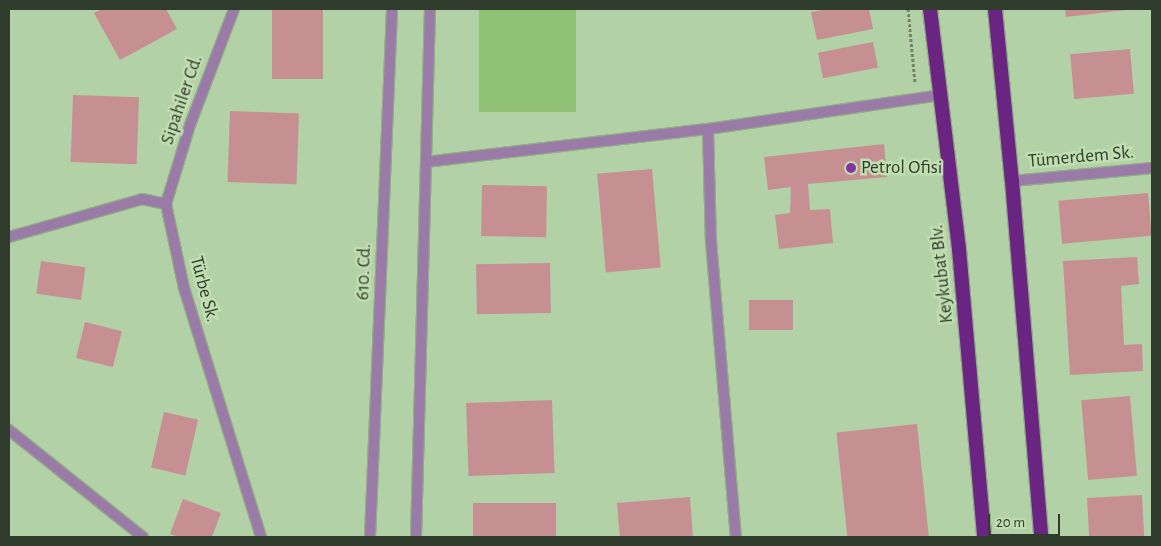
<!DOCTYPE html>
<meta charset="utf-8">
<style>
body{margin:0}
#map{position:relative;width:1161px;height:546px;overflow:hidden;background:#b3d1a6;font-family:"Alegreya Sans",sans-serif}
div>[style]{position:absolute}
.green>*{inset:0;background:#8fc276;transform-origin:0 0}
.building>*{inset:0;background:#c68f91;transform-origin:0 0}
.path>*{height:3px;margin-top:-1.5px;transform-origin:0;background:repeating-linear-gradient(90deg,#718668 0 2.5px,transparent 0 5px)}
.roads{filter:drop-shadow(1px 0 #94ad89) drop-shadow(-1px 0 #94ad89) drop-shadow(0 1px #94ad89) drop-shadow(0 -1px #94ad89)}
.minor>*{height:10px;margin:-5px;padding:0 5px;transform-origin:5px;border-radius:5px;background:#9a7aa6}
.trunk>*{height:14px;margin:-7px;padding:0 7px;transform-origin:7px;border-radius:7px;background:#6a2482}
.dots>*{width:14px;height:14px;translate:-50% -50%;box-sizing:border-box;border:2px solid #c0deb2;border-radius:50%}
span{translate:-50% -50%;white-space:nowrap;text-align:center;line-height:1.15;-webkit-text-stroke:5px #c0deb2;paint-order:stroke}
.street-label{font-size:19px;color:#313d2c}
.poi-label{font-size:19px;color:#313d2c}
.left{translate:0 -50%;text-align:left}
.frame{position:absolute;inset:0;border:10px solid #313d2c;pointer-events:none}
.scale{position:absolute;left:988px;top:514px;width:72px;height:22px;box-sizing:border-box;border:2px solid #313d2c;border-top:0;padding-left:6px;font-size:15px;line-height:18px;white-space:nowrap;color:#313d2c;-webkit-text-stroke:4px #c0deb2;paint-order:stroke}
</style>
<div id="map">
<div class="green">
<i style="left:479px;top:9px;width:97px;height:103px"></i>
</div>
<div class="building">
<i style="clip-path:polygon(102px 9px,166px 9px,177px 29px,120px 60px,94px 13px)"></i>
<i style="left:272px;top:9px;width:51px;height:70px"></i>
<i style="clip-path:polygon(828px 9px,869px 9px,873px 29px,817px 40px,811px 12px)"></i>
<i style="clip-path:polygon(1065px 9px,1125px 9px,1125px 10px,1066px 17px)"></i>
<i style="left:873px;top:42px;width:26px;height:56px;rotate:79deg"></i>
<i style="left:1130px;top:49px;width:45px;height:60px;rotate:85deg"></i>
<i style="left:73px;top:95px;width:66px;height:67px;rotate:2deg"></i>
<i style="left:230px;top:111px;width:69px;height:71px;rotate:2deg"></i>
<i style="clip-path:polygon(884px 144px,887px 177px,808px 184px,810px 210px,830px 209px,833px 243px,779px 249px,775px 215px,790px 213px,791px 187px,768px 190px,764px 157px)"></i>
<i style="left:652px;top:169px;width:99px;height:55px;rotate:85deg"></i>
<i style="left:482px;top:185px;width:65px;height:51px;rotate:1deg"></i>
<i style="left:1148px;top:193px;width:43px;height:90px;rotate:85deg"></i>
<i style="clip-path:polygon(1137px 257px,1139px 284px,1121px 286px,1124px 345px,1142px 344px,1143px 371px,1070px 375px,1063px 261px)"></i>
<i style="left:41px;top:261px;width:45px;height:33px;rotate:8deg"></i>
<i style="left:550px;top:263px;width:50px;height:74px;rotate:89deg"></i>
<i style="left:749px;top:300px;width:44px;height:30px"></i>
<i style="left:85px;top:322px;width:38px;height:37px;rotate:14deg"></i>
<i style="left:1130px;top:396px;width:80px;height:49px;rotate:85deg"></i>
<i style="left:552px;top:400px;width:73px;height:86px;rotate:88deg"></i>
<i style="left:164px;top:412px;width:35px;height:57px;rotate:13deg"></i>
<i style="left:917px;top:424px;width:114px;height:81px;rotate:84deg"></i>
<i style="left:1142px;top:495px;width:42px;height:55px;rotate:87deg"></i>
<i style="clip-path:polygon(690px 497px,693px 537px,620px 537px,617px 503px)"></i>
<i style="clip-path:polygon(183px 499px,221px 513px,212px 537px,179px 537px,170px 534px)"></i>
<i style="left:556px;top:503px;width:34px;height:83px;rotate:90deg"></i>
</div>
<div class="path">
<i style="left:908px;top:9px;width:74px;rotate:84.6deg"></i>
</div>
<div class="roads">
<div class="minor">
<i style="left:708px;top:129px;width:112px;rotate:88.5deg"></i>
<i style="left:711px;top:241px;width:297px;rotate:85.2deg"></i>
<i style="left:426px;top:162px;width:284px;rotate:-6.7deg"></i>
<i style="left:708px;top:129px;width:235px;rotate:-8.3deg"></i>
<i style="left:1012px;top:181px;width:141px;rotate:-5.3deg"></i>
<i style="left:166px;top:204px;width:83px;rotate:-73.1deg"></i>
<i style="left:190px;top:125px;width:124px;rotate:-69.2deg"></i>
<i style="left:9px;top:237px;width:138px;rotate:-15.9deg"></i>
<i style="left:142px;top:199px;width:25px;rotate:12deg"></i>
<i style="left:166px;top:204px;width:86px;rotate:77.9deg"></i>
<i style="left:184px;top:288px;width:261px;rotate:72.8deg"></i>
<i style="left:9px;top:430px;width:171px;rotate:38.6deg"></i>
<i style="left:370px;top:537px;width:528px;rotate:-87.61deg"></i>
<i style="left:416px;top:537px;width:528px;rotate:-88.48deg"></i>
</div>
<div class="trunk">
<i style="left:930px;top:9px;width:242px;rotate:83.1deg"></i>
<i style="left:959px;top:249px;width:289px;rotate:85deg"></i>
<i style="left:995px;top:9px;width:173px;rotate:84.4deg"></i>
<i style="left:1012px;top:181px;width:357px;rotate:85.3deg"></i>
</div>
</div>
<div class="dots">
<i style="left:851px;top:168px;background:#8734a3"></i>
</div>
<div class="street-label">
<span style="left:182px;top:100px;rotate:-71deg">Sipahiler Cd.</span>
<span style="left:1081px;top:157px;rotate:-5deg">Tümerdem Sk.</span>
<span style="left:364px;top:272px;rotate:-88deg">610. Cd.</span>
<span style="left:942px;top:274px;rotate:-96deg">Keykubat Blv.</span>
<span style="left:204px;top:289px;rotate:75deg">Türbe Sk.</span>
</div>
<div class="poi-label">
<span class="left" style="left:861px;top:168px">Petrol Ofisi</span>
</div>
<div class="frame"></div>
<div class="scale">20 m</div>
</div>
